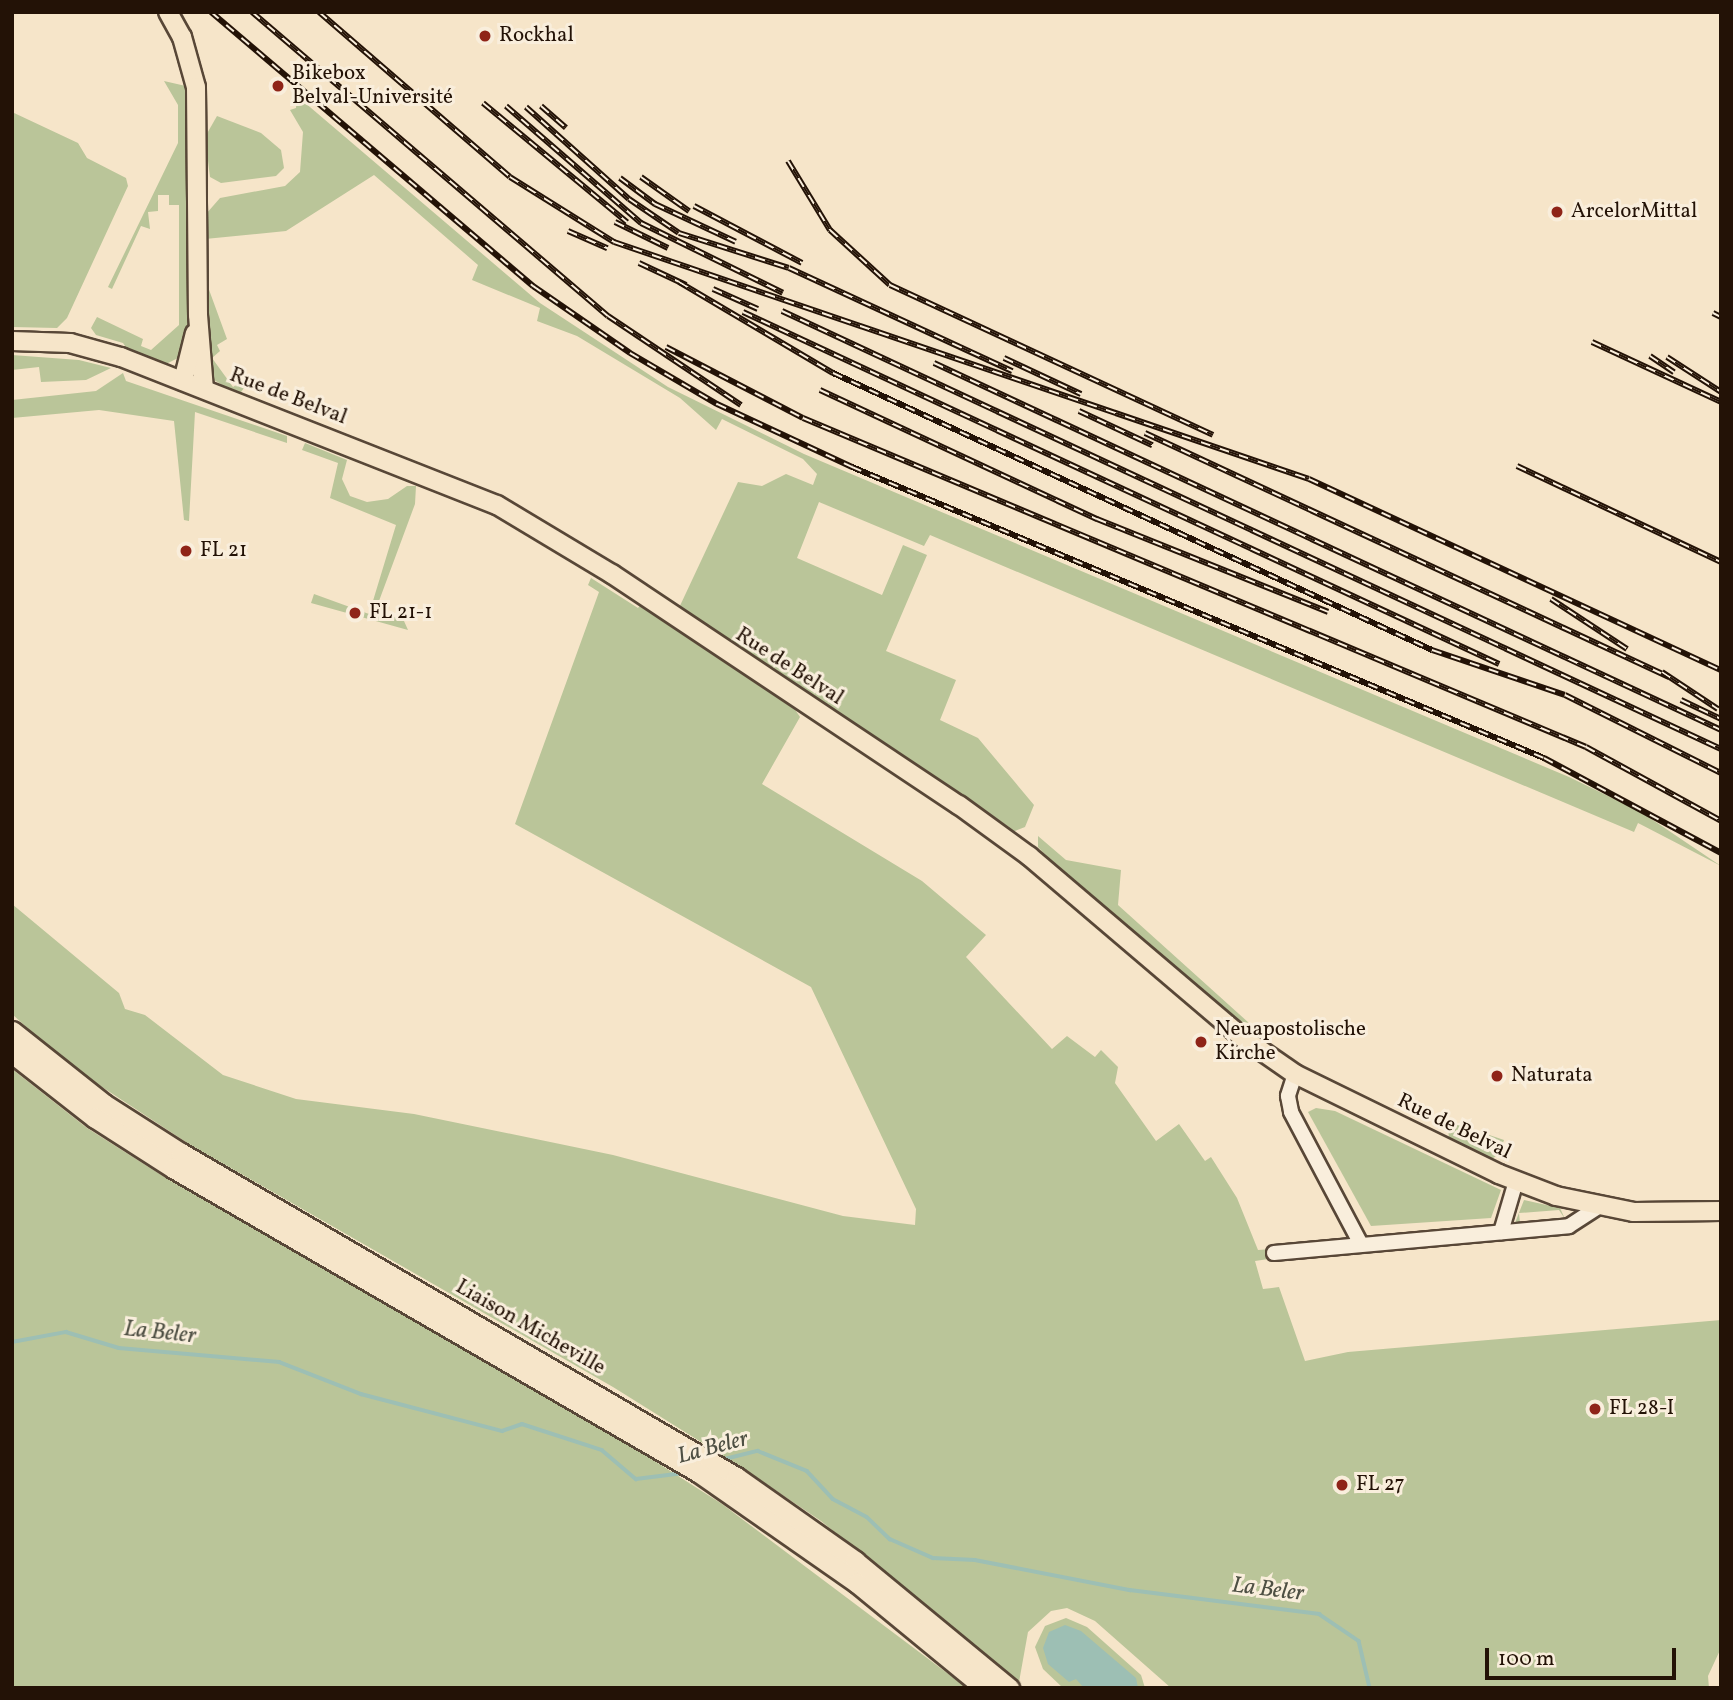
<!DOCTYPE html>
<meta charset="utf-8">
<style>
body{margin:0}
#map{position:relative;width:1733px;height:1700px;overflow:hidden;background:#f6e5c9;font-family:Vollkorn,serif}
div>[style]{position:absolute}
.green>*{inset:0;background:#bac599}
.water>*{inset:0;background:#9dbfb4}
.stream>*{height:3.5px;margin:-1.75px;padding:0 1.75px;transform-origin:1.75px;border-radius:1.75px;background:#9dbfb4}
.roads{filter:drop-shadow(2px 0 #584737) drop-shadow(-2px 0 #584737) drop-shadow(0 2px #584737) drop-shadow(0 -2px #584737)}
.minor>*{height:14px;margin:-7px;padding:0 7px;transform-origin:7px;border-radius:7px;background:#f9eedc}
.major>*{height:18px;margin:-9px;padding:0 9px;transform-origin:9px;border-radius:9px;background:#f6e5c9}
.highway>*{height:19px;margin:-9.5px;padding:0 9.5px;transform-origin:9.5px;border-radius:9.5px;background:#f6e5c9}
.rail>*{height:6px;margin-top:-3px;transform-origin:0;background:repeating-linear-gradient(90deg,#f9eedc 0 10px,#231206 0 20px);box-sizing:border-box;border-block:2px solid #231206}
.dots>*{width:19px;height:19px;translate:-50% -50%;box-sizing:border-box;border:4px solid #f9eedc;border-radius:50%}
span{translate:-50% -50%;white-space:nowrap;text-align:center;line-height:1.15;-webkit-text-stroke:6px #f9eedc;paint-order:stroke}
.poi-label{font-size:21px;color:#231206}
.left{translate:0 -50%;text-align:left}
.street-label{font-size:21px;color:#231206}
.water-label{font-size:23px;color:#4e4f43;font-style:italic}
.frame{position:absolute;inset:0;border:14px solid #231206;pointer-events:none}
.scale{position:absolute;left:1485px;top:1648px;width:191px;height:32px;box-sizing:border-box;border:4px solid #231206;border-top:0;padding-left:9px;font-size:21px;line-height:24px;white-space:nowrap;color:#231206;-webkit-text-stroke:5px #f9eedc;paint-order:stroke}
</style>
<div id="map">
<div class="green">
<i style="clip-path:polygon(164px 81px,190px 87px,191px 322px,184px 355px,166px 364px,130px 353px,123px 343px,96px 335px,91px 328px,97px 317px,143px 339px,141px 346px,151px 350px,179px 325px,179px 205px,169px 205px,169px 195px,158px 195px,158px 211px,148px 212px,150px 229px,141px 226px,112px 289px,108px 287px,178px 143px,178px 105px)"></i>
<i style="clip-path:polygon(297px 96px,540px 303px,668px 387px,804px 454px,1569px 777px,1641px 812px,1721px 866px,1638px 823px,1634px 832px,930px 535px,924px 546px,819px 502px,797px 558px,882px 595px,903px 545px,927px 555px,886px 651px,956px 680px,940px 720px,978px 738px,1034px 805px,1025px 827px,1010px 833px,1009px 827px,890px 746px,678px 610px,738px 482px,762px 486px,786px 474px,813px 485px,817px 474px,803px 459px,722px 419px,716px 430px,680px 398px,577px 336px,537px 321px,540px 308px,472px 280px,478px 265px,374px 175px,286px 231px,205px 239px,206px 214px,220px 198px,285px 186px,300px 172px,303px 132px,290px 110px,296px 108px)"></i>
<i style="clip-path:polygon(12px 112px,78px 143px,87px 158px,126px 178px,128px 186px,67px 318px,57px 328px,12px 327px)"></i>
<i style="clip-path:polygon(217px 116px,261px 133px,281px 150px,284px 168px,276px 176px,221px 183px,210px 177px,205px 137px)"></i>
<i style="clip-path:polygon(204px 276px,227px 339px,217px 345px,220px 351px,212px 358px,233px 387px,242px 381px,246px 385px,239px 395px,214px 380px,208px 364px)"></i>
<i style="clip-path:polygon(12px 355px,79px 360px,111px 368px,86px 380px,41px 382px,39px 367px,12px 370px)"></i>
<i style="clip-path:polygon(123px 373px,126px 381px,287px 436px,287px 443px,195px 412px,189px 521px,184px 520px,174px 421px,99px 410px,12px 418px,12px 400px,96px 391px)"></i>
<i style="clip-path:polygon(305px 443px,347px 460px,342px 479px,350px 496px,367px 502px,388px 499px,407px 486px,416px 486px,415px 504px,379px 601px,383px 612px,404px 621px,408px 630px,311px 603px,314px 594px,369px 614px,396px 525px,330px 498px,338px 463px,302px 450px)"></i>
<i style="clip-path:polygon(591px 578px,638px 608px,642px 603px,792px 705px,800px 717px,762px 784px,922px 881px,986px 935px,966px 957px,1052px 1049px,1067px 1036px,1095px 1057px,1101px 1050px,1118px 1067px,1115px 1083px,1156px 1141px,1179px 1124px,1205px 1161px,1211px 1157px,1237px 1198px,1258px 1250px,1273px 1249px,1275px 1258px,1255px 1261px,1263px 1289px,1279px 1287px,1305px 1361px,1348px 1352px,1721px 1320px,1721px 1648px,1708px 1676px,1709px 1688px,1171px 1688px,1095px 1621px,1067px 1608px,1051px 1611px,1028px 1632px,1019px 1682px,821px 1521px,741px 1467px,613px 1387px,189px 1144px,67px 1064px,12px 1014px,12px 904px,119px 993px,125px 1009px,145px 1015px,223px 1075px,296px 1099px,414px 1114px,613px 1155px,843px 1216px,915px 1225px,916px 1209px,811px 987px,515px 824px,599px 592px,588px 585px)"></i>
<i style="clip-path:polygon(1038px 836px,1066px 860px,1121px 870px,1118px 905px,1249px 1023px,1229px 1019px,1070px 881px,1038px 847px)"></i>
<i style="clip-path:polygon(12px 1069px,87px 1128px,169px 1180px,617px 1437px,722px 1504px,967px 1688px,12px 1688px)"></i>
<i style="clip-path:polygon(1316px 1108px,1335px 1111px,1501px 1190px,1491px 1218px,1371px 1226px,1308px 1112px)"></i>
<i style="clip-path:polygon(1448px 1121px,1504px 1140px,1499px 1154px,1489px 1161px,1449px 1141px)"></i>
<i style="clip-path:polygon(1524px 1200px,1560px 1208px,1565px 1219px,1559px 1210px,1519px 1213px,1520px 1223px,1515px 1223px)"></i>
<i style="clip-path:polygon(1066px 1618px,1087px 1627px,1141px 1675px,1145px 1688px,1063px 1688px,1043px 1669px,1035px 1647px,1045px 1626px)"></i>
</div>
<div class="water">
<i style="clip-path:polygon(1065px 1625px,1081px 1631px,1136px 1678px,1138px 1688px,1084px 1688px,1076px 1679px,1069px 1682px,1048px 1664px,1043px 1648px,1049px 1632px)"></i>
</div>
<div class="stream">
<i style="left:12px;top:1342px;width:55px;rotate:-10.5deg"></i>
<i style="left:66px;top:1332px;width:55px;rotate:16.8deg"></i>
<i style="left:119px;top:1348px;width:161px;rotate:5deg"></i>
<i style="left:279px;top:1362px;width:88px;rotate:21.3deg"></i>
<i style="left:361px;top:1394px;width:146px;rotate:14.7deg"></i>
<i style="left:502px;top:1431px;width:21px;rotate:-19deg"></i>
<i style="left:522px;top:1424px;width:84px;rotate:18deg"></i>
<i style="left:602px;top:1450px;width:45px;rotate:40.5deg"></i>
<i style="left:636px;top:1479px;width:48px;rotate:-7.1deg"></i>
<i style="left:721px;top:1460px;width:38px;rotate:-14deg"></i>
<i style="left:758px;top:1451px;width:53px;rotate:22.2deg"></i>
<i style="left:807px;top:1471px;width:38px;rotate:47deg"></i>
<i style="left:833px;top:1499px;width:38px;rotate:28deg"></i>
<i style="left:867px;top:1517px;width:32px;rotate:44deg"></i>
<i style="left:890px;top:1539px;width:47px;rotate:23.8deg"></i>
<i style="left:933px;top:1558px;width:42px;rotate:2.7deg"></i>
<i style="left:975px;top:1560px;width:158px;rotate:11deg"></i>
<i style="left:1130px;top:1590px;width:191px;rotate:7.2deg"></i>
<i style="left:1319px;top:1614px;width:48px;rotate:34deg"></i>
<i style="left:1359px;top:1641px;width:48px;rotate:76.8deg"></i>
</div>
<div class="roads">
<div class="minor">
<i style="left:1295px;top:1074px;width:23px;rotate:108deg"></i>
<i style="left:1288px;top:1096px;width:16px;rotate:79deg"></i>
<i style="left:1291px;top:1112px;width:149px;rotate:62.1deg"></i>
<i style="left:1501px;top:1232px;width:53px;rotate:-73.6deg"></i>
<i style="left:1274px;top:1253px;width:296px;rotate:-5.2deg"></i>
<i style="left:1569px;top:1226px;width:35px;rotate:-33deg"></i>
</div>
<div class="major">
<i style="left:168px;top:12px;width:29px;rotate:61deg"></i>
<i style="left:182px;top:37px;width:52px;rotate:74.4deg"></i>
<i style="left:196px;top:87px;width:228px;rotate:89.5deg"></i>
<i style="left:198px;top:315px;width:74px;rotate:85.4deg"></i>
<i style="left:12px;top:341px;width:58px;rotate:2deg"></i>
<i style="left:70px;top:343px;width:53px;rotate:15.4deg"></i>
<i style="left:121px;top:357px;width:404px;rotate:21.5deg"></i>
<i style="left:497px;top:505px;width:134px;rotate:31deg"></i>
<i style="left:612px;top:574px;width:417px;rotate:33.7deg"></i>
<i style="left:959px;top:805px;width:87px;rotate:36.1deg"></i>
<i style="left:1029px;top:856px;width:281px;rotate:40.4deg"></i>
<i style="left:1243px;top:1038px;width:63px;rotate:34.7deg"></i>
<i style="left:1295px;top:1074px;width:227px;rotate:26.1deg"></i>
<i style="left:1499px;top:1174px;width:61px;rotate:21.1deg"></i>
<i style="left:1556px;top:1196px;width:80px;rotate:11.6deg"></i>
<i style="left:1634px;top:1212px;width:87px;rotate:-0.7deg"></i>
<i style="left:183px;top:381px;width:49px;rotate:-76deg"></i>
</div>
<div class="highway">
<i style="left:12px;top:1031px;width:117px;rotate:38.4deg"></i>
<i style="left:104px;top:1104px;width:91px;rotate:32.5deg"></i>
<i style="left:181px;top:1153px;width:643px;rotate:30.28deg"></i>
<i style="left:736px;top:1477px;width:146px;rotate:35.2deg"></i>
<i style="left:855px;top:1561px;width:200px;rotate:39.5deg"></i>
<i style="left:12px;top:1053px;width:105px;rotate:38.1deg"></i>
<i style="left:95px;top:1118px;width:93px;rotate:32.7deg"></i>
<i style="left:173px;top:1168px;width:607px;rotate:30.07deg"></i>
<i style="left:698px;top:1472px;width:194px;rotate:34.9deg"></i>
<i style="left:857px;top:1583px;width:166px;rotate:39.4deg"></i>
</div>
</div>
<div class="rail">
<i style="left:211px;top:12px;width:423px;rotate:40.4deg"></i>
<i style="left:533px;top:286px;width:118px;rotate:34.6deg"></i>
<i style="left:630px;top:353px;width:101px;rotate:30.4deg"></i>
<i style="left:717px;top:404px;width:149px;rotate:25deg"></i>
<i style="left:852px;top:467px;width:751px;rotate:22.81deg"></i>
<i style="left:1544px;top:758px;width:201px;rotate:28.2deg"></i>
<i style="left:252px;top:12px;width:468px;rotate:40.5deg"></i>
<i style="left:608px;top:316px;width:160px;rotate:33.8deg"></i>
<i style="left:319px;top:12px;width:252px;rotate:40.8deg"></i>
<i style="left:510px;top:177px;width:123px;rotate:32deg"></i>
<i style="left:614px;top:242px;width:734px;rotate:18.83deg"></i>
<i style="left:1309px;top:479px;width:454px;rotate:24.9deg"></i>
<i style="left:483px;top:103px;width:187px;rotate:39.6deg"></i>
<i style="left:506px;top:106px;width:179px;rotate:40.9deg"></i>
<i style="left:641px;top:223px;width:158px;rotate:26.2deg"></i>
<i style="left:541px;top:106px;width:33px;rotate:41deg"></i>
<i style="left:526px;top:107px;width:138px;rotate:41.8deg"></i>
<i style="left:629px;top:199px;width:60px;rotate:34.2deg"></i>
<i style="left:679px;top:233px;width:115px;rotate:17.7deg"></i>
<i style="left:789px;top:268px;width:246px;rotate:24.8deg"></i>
<i style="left:788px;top:161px;width:81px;rotate:58.7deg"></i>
<i style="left:830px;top:230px;width:81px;rotate:42.5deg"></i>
<i style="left:890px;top:285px;width:356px;rotate:24.9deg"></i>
<i style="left:641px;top:177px;width:59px;rotate:35.3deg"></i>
<i style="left:620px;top:178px;width:44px;rotate:36.6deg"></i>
<i style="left:655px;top:204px;width:89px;rotate:25.1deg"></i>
<i style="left:694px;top:206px;width:122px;rotate:27.8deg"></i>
<i style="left:615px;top:222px;width:59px;rotate:26.1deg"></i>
<i style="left:568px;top:231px;width:43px;rotate:23.6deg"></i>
<i style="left:639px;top:263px;width:52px;rotate:25.1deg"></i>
<i style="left:679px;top:282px;width:179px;rotate:30.6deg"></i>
<i style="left:833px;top:373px;width:660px;rotate:24.82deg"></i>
<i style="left:1432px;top:650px;width:140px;rotate:18.7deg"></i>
<i style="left:1565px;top:695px;width:174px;rotate:26.6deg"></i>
<i style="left:713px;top:289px;width:49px;rotate:24deg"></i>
<i style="left:782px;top:311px;width:1036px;rotate:25.01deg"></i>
<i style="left:743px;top:312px;width:834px;rotate:24.97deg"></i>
<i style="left:1713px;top:313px;width:9px;rotate:27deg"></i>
<i style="left:1592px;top:342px;width:142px;rotate:24.9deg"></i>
<i style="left:666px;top:347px;width:154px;rotate:27.4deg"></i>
<i style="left:803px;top:418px;width:849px;rotate:22.79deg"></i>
<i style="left:1586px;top:747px;width:154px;rotate:28.7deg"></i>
<i style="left:1650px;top:356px;width:29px;rotate:34deg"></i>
<i style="left:1667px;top:357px;width:64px;rotate:32.9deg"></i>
<i style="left:1004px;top:358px;width:85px;rotate:25.1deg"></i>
<i style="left:934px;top:363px;width:868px;rotate:25deg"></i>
<i style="left:820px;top:390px;width:306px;rotate:25deg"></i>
<i style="left:1097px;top:519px;width:249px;rotate:21.9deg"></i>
<i style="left:1079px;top:411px;width:81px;rotate:25deg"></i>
<i style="left:1145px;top:433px;width:578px;rotate:24.97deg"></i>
<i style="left:1517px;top:466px;width:225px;rotate:25.2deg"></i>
<i style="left:1551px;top:599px;width:91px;rotate:33.3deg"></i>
<i style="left:1662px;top:672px;width:67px;rotate:33.5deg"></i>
<i style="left:1681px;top:700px;width:44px;rotate:25.4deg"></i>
</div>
<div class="dots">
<i style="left:485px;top:36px;background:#8f2418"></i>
<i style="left:278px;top:86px;background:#8f2418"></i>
<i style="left:1557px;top:212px;background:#8f2418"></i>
<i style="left:186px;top:551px;background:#8f2418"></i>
<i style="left:355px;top:613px;background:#8f2418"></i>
<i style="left:1201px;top:1042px;background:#8f2418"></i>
<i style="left:1497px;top:1076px;background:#8f2418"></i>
<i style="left:1595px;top:1409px;background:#8f2418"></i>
<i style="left:1342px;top:1485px;background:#8f2418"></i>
</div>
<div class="poi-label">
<span class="left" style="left:499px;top:36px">Rockhal</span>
<span class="left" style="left:292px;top:86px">Bikebox<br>Belval-Université</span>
<span class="left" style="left:1571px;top:212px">ArcelorMittal</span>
<span class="left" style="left:200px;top:551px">FL 21</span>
<span class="left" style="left:369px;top:613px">FL 21-1</span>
<span class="left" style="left:1215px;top:1042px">Neuapostolische<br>Kirche</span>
<span class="left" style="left:1511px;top:1076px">Naturata</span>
<span class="left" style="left:1609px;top:1409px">FL 28-I</span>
<span class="left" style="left:1356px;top:1485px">FL 27</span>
</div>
<div class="street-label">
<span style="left:288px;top:397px;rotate:21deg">Rue de Belval</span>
<span style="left:789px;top:667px;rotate:33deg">Rue de Belval</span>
<span style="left:1454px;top:1127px;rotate:26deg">Rue de Belval</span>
<span style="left:530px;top:1328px;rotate:30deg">Liaison Micheville</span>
</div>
<div class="water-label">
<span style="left:160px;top:1333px;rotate:6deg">La Beler</span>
<span style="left:713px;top:1448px;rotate:-15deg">La Beler</span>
<span style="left:1268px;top:1590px;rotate:7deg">La Beler</span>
</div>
<div class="frame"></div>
<div class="scale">100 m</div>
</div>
